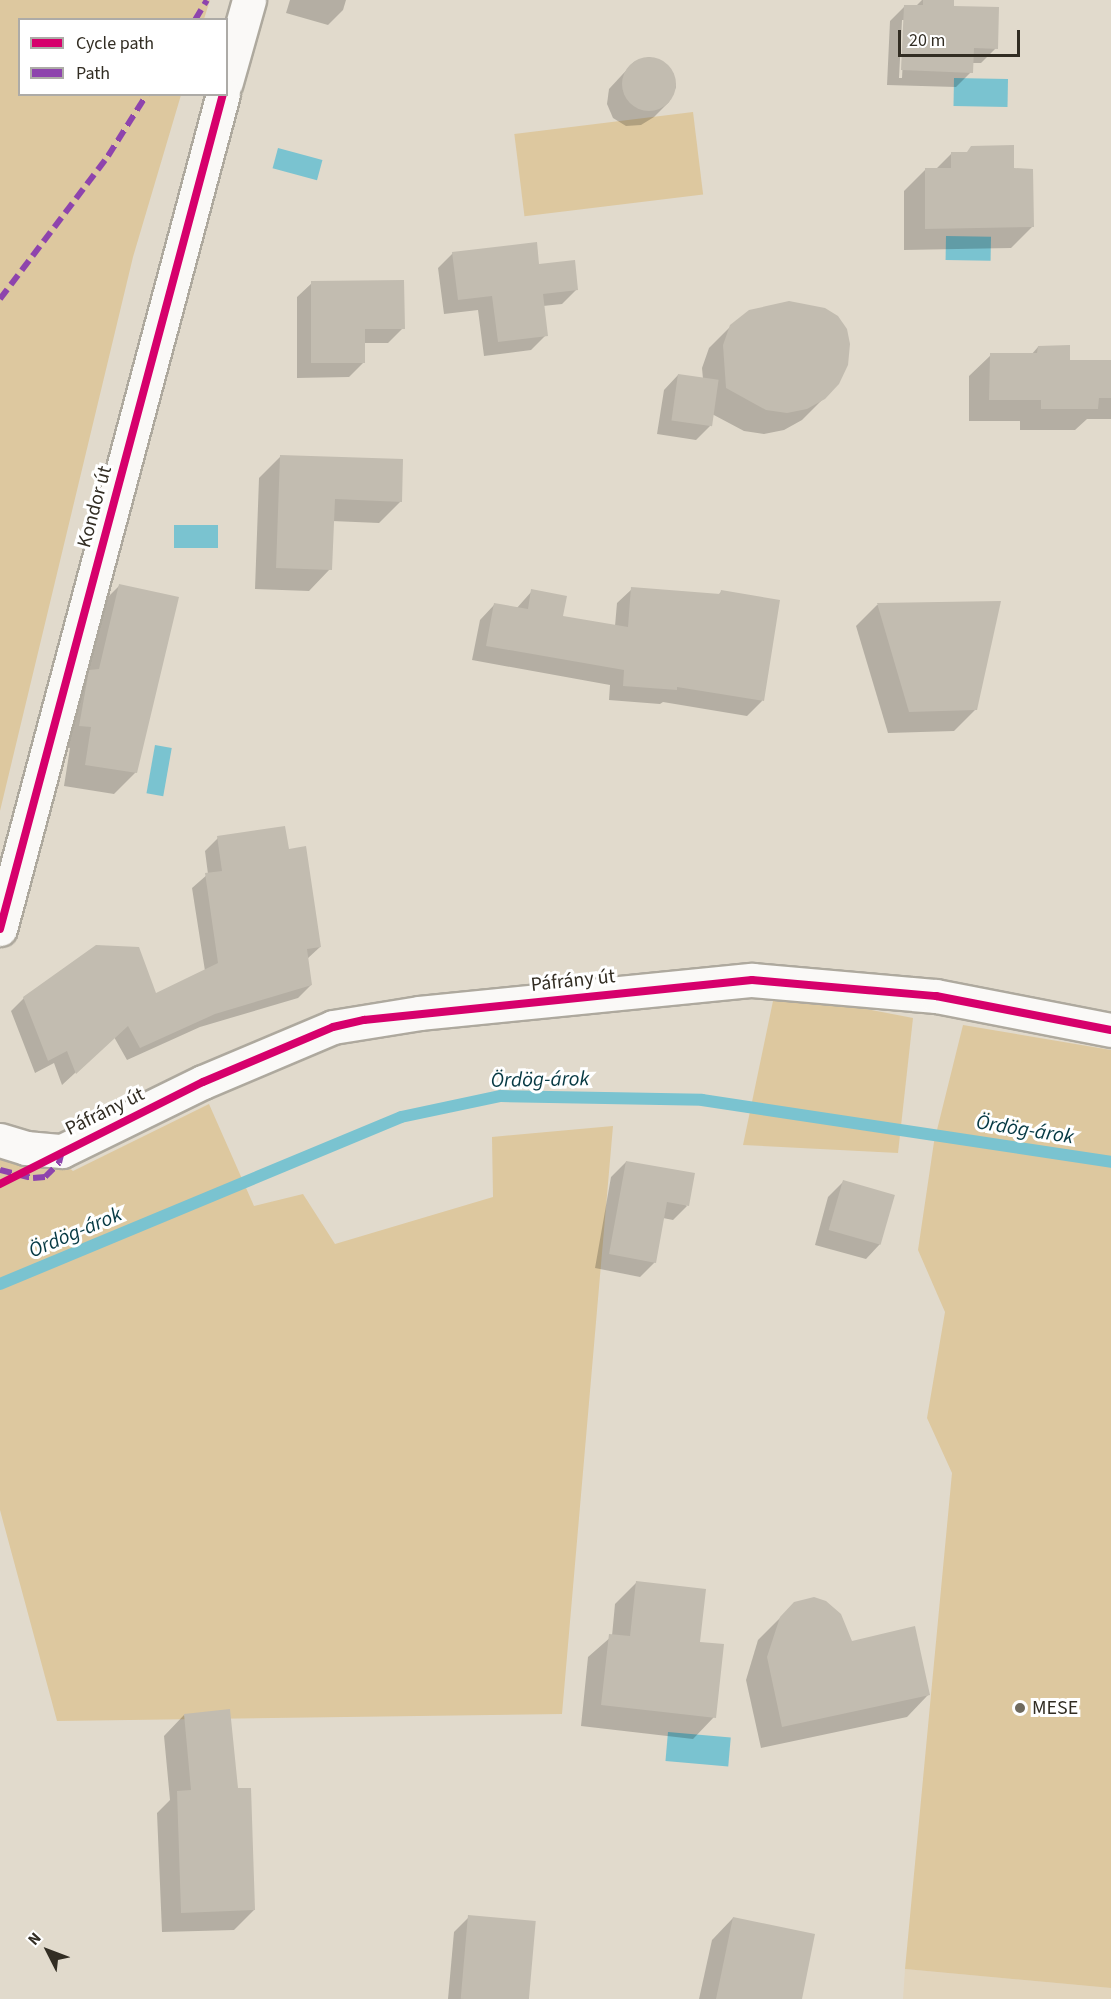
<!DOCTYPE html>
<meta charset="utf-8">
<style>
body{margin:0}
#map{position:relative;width:1111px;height:1999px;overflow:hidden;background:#e1dacc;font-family:"Source Sans 3",sans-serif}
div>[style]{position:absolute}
.built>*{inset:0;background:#e2d5bd}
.green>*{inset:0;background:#ddc89f;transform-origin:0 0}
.water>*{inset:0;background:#7ac3d0;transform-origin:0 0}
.shadow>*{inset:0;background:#0003}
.stream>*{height:12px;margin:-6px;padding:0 6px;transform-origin:6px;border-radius:6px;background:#7ac3d0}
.building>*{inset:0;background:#c2bcb0;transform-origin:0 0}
.round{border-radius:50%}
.roads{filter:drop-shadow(2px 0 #aea99e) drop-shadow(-2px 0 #aea99e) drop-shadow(0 2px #aea99e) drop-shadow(0 -2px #aea99e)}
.minor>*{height:33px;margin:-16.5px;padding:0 16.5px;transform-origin:16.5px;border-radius:16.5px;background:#faf9f7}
.quiet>*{height:6px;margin-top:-3px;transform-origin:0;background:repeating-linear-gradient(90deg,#8e44ad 0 12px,transparent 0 18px)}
.cycleway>*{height:8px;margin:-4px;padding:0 4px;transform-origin:4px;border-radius:4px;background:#d6006c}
.dots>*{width:16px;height:16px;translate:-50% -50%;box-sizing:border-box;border:3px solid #fff;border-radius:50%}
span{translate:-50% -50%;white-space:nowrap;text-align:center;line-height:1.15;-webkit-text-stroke:6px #fff;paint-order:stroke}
.street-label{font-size:20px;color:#322d23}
.poi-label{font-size:20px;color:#322d23}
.left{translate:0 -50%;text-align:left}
.water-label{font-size:21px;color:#063943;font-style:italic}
.legend{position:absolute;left:18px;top:18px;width:210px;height:78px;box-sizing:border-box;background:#fff;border:2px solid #adaba7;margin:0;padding:8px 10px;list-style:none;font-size:18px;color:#322d23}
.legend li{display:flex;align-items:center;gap:12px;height:30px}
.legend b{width:30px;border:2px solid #adaba7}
.north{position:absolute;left:18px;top:1921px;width:60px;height:60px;-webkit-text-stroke:4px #fff;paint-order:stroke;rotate:312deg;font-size:16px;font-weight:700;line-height:24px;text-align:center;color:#322d23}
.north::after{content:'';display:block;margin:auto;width:21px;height:27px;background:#322d23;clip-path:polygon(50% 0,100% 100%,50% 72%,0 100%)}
.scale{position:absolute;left:898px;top:30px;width:122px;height:27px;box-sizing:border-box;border:3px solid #322d23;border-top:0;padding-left:8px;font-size:18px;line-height:21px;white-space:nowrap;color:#322d23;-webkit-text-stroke:4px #fff;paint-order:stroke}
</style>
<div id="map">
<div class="built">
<i style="clip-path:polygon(905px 1969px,1111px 1988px,1111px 1999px,903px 1999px)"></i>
</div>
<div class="green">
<i style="clip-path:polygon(0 0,210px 0,204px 19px,20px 20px,20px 94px,181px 95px,133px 257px,0 811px)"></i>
<i style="left:693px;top:112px;width:83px;height:180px;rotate:83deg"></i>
<i style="clip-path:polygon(773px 1001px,835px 1003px,913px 1018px,898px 1153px,743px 1145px)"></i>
<i style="clip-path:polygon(963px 1025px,1111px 1050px,1111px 1988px,905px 1969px,952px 1473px,927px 1418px,945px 1312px,918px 1250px,934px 1142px)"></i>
<i style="clip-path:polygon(209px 1104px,254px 1206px,303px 1194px,335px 1244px,493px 1197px,492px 1137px,613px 1126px,562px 1714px,57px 1721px,0 1510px,0 1147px,50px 1153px,73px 1171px)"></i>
</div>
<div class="water">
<i style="left:954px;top:78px;width:54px;height:28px;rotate:1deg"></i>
<i style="left:278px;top:148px;width:46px;height:21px;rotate:15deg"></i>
<i style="left:946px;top:236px;width:45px;height:24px;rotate:1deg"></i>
<i style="left:174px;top:525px;width:44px;height:23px"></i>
<i style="left:155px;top:745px;width:17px;height:49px;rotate:10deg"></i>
<i style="left:668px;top:1732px;width:63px;height:29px;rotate:5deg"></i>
</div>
<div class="shadow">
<i style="clip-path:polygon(290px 0,346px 0,343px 10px,328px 25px,286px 13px)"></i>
<i style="clip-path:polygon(evenodd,922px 0,952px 0,952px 7px,996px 48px,981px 63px,972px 63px,971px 72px,956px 87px,887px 85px,890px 21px,904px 7px,915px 7px,922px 0,902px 20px,905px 20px,902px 78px,899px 78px,902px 20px)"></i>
<i style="clip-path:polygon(649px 57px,663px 62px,673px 73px,676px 87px,669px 102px,654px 117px,641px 125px,626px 126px,613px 118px,607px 104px,609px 89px,634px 62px)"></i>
<i style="clip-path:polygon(951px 154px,1013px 170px,1032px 227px,1011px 248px,904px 250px,904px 191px,925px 170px,936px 169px)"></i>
<i style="clip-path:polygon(453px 253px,538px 266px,577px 289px,562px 304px,543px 306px,546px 335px,531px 350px,484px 356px,478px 310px,444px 314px,438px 268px)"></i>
<i style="clip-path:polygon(312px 283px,403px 328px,388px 343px,363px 343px,364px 362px,349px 377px,297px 378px,297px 297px)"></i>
<i style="clip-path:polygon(731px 326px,824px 398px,802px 420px,784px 430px,764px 434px,744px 431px,712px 414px,711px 425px,696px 440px,657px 434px,664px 390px,678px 375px,703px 379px,702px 368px,709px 348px)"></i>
<i style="clip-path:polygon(1038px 347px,1068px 361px,1111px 361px,1111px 419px,1087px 419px,1075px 430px,1020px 430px,1020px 421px,969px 421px,969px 376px,991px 355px,1031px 355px)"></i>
<i style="clip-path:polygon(281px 456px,401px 501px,379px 523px,332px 521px,330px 569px,309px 591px,255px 589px,259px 478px)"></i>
<i style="clip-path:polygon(120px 585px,136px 772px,114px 794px,64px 786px,70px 748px,59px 747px,98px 607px)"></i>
<i style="clip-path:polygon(632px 589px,717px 596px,721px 592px,778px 601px,762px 701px,747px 716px,663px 702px,660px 704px,609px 700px,610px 685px,472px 660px,480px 620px,494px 605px,516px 609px,532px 591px,562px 617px,615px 626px,617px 603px)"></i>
<i style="clip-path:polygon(999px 602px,976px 709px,954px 731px,888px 733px,856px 626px,877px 605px)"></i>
<i style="clip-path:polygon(218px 838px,288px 851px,320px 947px,307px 959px,311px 985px,298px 998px,200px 1027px,127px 1060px,114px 1037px,62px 1085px,54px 1063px,35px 1073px,11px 1011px,24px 998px,155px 995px,205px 971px,192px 888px,208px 874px,205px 851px)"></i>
<i style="clip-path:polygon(626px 1162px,687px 1206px,673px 1220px,663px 1218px,655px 1262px,640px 1277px,595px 1268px,611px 1177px)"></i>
<i style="clip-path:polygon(843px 1182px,880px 1244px,866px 1259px,815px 1245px,828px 1197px)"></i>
<i style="clip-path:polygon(637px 1582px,698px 1643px,714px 1717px,693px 1739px,581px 1726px,588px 1657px,612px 1636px,615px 1604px)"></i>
<i style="clip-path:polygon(795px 1603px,928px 1695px,907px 1717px,761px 1748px,746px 1680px,758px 1640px)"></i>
<i style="clip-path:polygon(184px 1715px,236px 1790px,254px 1910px,234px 1930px,162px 1932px,157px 1813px,170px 1800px,164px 1736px)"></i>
<i style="clip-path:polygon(469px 1917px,527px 1999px,448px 1999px,454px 1932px)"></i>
<i style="clip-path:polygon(733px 1918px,800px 1999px,699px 1999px,712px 1940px)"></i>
</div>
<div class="stream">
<i style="left:0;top:1284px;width:434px;rotate:-22.6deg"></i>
<i style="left:401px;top:1117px;width:102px;rotate:-11.9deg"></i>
<i style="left:501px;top:1096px;width:201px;rotate:1.1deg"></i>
<i style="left:702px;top:1100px;width:414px;rotate:8.6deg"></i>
</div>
<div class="building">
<i style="clip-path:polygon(923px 0,954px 0,954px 6px,999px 7px,998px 49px,974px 48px,973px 73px,901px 70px,904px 5px,923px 5px)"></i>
<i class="round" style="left:622px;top:57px;width:54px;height:54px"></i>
<i style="clip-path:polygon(1014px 145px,1014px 168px,1033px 169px,1034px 227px,925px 229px,925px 168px,951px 168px,951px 152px,967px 152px,971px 146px)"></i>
<i style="clip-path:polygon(537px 242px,539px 264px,575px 260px,578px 290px,543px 294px,548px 336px,498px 342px,492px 296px,458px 300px,452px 252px)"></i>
<i style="clip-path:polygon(404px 280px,405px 329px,365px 329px,365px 363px,311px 363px,311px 281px)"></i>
<i style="clip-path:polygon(789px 301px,825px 308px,838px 316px,847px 329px,850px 344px,848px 365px,839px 384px,825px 399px,807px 409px,787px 413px,766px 410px,726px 388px,723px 345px,730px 325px,749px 310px)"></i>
<i style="clip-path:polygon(1070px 345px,1070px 360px,1111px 360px,1111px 398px,1099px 398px,1098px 409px,1041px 409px,1041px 400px,989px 400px,990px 353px,1037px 353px,1038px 346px)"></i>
<i style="left:678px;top:374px;width:41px;height:47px;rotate:8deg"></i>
<i style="clip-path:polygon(280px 455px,403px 459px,402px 502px,335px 499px,332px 570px,276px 568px)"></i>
<i style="clip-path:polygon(119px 584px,179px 597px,137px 773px,85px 765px,91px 727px,79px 726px,89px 670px,99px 669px)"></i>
<i style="clip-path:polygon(631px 587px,720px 594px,721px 590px,780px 600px,764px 701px,677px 687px,677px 690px,623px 686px,624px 670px,486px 646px,494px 603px,528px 609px,531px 589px,567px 596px,563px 616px,628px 627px)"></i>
<i style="clip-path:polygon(1001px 601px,977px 710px,909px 712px,877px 603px)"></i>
<i style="clip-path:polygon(285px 826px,289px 849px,306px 846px,321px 947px,307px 949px,312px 985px,215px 1014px,140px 1048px,128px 1026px,76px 1074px,67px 1051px,48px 1061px,23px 997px,96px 945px,139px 947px,156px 993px,218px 963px,205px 873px,222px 871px,217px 836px)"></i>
<i style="clip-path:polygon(626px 1161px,695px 1173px,689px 1206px,667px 1202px,656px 1263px,609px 1254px)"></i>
<i style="left:843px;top:1180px;width:54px;height:52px;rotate:16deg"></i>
<i style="clip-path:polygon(636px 1581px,706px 1589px,700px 1642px,724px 1644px,716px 1718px,601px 1705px,609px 1634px,630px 1636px)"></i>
<i style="clip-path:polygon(814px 1597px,826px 1601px,841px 1614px,852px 1641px,915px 1626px,930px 1695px,782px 1727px,767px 1657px,780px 1617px,794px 1602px)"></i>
<i style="clip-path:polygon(230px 1709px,238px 1788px,251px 1788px,255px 1910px,181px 1913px,177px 1791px,191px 1790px,184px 1714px)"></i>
<i style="left:468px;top:1915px;width:68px;height:84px;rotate:5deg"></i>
<i style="clip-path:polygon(733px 1917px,815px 1934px,802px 1999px,716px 1999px)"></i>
</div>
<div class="roads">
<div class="minor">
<i style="left:226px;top:82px;width:85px;rotate:-74.3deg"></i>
<i style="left:0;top:929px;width:864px;rotate:-75.05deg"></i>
<i style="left:0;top:1140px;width:27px;rotate:17deg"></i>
<i style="left:26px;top:1148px;width:36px;rotate:5deg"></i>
<i style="left:62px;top:1151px;width:157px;rotate:-26.1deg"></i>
<i style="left:203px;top:1082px;width:141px;rotate:-22.9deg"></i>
<i style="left:333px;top:1027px;width:87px;rotate:-9.2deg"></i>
<i style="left:419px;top:1013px;width:335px;rotate:-5.7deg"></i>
<i style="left:752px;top:980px;width:185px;rotate:5deg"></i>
<i style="left:936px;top:996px;width:178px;rotate:11deg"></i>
</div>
</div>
<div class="quiet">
<i style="left:195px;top:20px;width:23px;rotate:-59deg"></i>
<i style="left:0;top:299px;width:179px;rotate:-52.9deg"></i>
<i style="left:108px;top:156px;width:73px;rotate:-57.8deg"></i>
<i style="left:0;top:1170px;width:34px;rotate:14deg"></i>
<i style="left:33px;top:1178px;width:12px;rotate:-5deg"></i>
<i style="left:45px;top:1177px;width:20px;rotate:-45deg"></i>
<i style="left:59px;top:1163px;width:12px;rotate:-76deg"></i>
</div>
<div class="cycleway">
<i style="left:0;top:929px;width:864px;rotate:-75.05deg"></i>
<i style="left:0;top:1184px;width:227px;rotate:-26.7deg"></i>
<i style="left:203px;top:1082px;width:141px;rotate:-22.9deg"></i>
<i style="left:333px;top:1027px;width:32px;rotate:-13deg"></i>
<i style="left:364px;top:1020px;width:390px;rotate:-5.9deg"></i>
<i style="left:752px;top:980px;width:185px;rotate:5deg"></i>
<i style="left:936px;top:996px;width:178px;rotate:11deg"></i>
</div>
<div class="dots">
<i style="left:1020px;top:1708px;background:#6f6a5e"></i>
</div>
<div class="street-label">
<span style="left:95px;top:507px;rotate:-75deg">Kondor út</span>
<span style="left:573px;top:981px;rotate:-6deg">Páfrány út</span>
<span style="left:105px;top:1112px;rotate:-26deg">Páfrány út</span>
</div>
<div class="poi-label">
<span class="left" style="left:1032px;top:1708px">MESE</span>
</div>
<div class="water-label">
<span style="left:540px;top:1079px;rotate:-1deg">Ördög-árok</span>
<span style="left:1025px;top:1129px;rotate:9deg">Ördög-árok</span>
<span style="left:75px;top:1232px;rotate:-23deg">Ördög-árok</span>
</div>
<ul class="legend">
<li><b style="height:8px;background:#d6006c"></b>Cycle path</li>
<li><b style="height:8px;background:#8e44ad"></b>Path</li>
</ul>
<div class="north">N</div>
<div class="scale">20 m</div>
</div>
